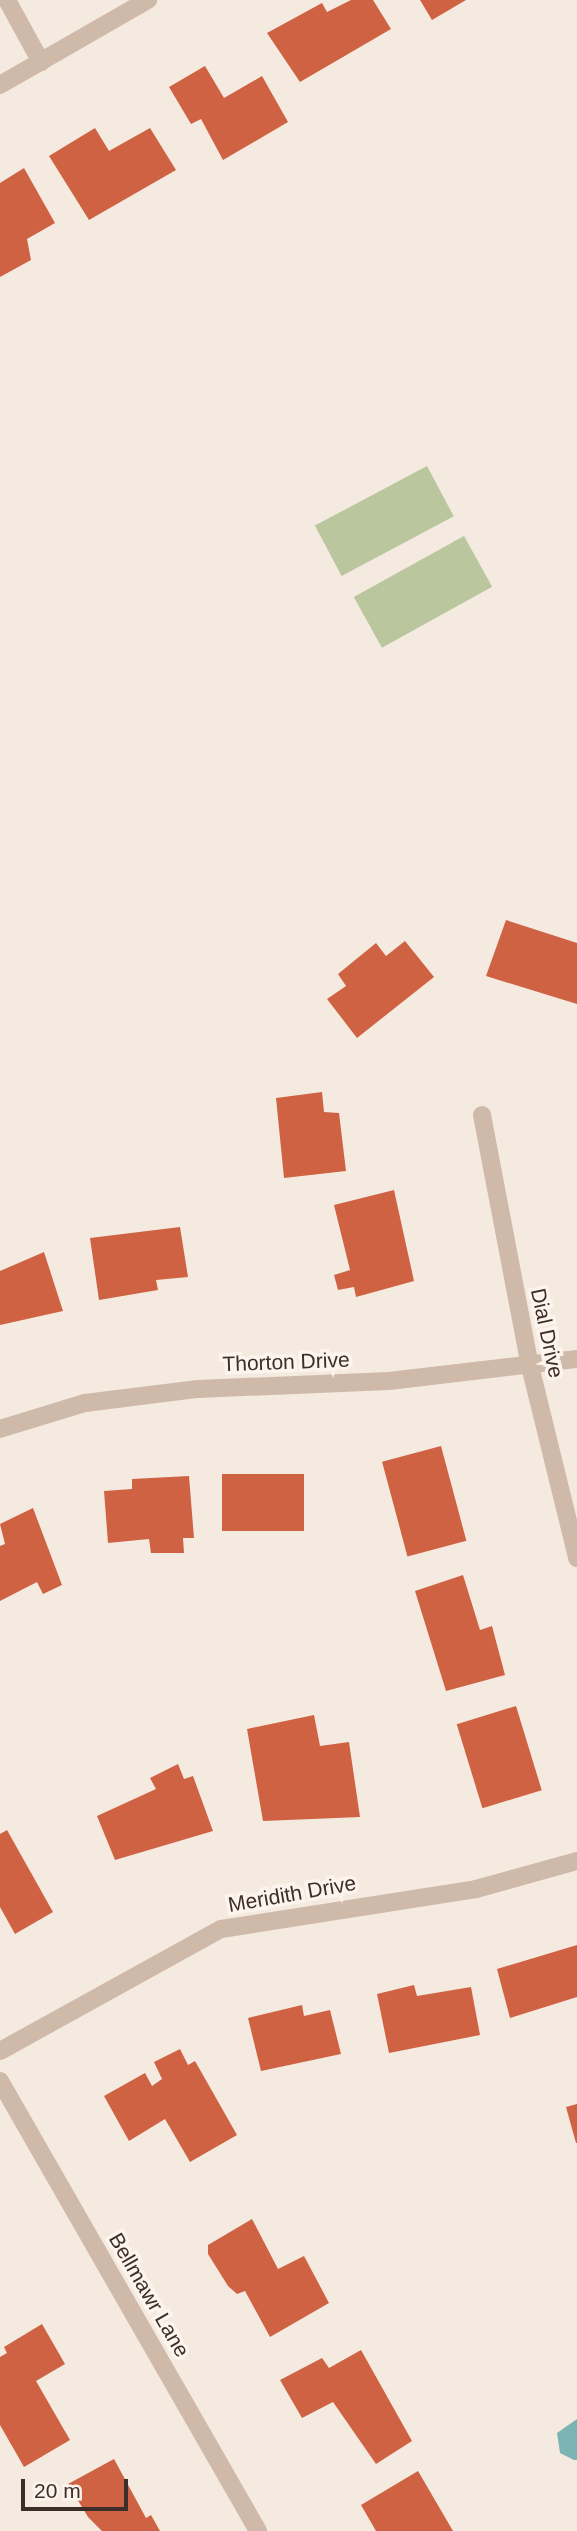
<!DOCTYPE html>
<style>
body{margin:0}
#map{position:relative;width:577px;height:2531px;overflow:hidden;background:#f5eae0;font-family:Helvetica,sans-serif}
div>[style]{position:absolute}
.green>*{inset:0;background:#b9c69e;transform-origin:0 0}
.water>*{inset:0;background:#7cb4b5}
.building>*{inset:0;background:#cf6243;transform-origin:0 0}
.minor>*{height:18px;margin:-9px;padding:0 9px;transform-origin:9px;border-radius:9px;background:#cfbaaa}
span{translate:-50% -50%;white-space:nowrap;text-align:center;line-height:1.15;-webkit-text-stroke:7px #fcf4ed;paint-order:stroke}
.street-label{font-size:21px;color:#3c2f2a}
.scale{position:absolute;left:21px;top:2479px;width:107px;height:32px;box-sizing:border-box;border:4px solid #3c2f2a;border-top:0;padding-left:9px;font-size:21px;line-height:24px;white-space:nowrap;color:#3c2f2a;-webkit-text-stroke:5px #fcf4ed;paint-order:stroke}
</style>
<div id="map">
<div class="green">
<i style="left:427px;top:466px;width:57px;height:127px;rotate:62deg"></i>
<i style="left:464px;top:536px;width:58px;height:126px;rotate:61deg"></i>
</div>
<div class="water">
<i style="clip-path:polygon(577px 2419px,577px 2460px,574px 2460px,560px 2453px,557px 2433px)"></i>
</div>
<div class="building">
<i style="clip-path:polygon(351px 0,373px 0,391px 29px,300px 82px,267px 33px,322px 3px,327px 12px)"></i>
<i style="clip-path:polygon(420px 0,466px 0,432px 20px)"></i>
<i style="clip-path:polygon(205px 66px,224px 98px,262px 76px,288px 122px,223px 160px,201px 119px,191px 124px,169px 87px)"></i>
<i style="clip-path:polygon(95px 128px,109px 151px,150px 128px,176px 170px,89px 220px,49px 156px)"></i>
<i style="clip-path:polygon(24px 168px,55px 223px,27px 239px,31px 260px,0 277px,0 183px)"></i>
<i style="clip-path:polygon(506px 920px,577px 943px,577px 1004px,486px 976px)"></i>
<i style="clip-path:polygon(405px 941px,434px 977px,357px 1038px,327px 999px,346px 986px,338px 974px,376px 943px,386px 956px)"></i>
<i style="clip-path:polygon(322px 1092px,324px 1112px,339px 1113px,346px 1171px,284px 1178px,276px 1098px)"></i>
<i style="clip-path:polygon(394px 1190px,414px 1281px,356px 1297px,354px 1287px,338px 1290px,334px 1275px,350px 1270px,334px 1205px)"></i>
<i style="clip-path:polygon(180px 1227px,188px 1277px,156px 1280px,158px 1290px,99px 1300px,90px 1238px)"></i>
<i style="clip-path:polygon(44px 1252px,63px 1311px,0 1325px,0 1271px)"></i>
<i style="left:441px;top:1446px;width:98px;height:61px;rotate:75deg"></i>
<i style="left:304px;top:1474px;width:57px;height:82px;rotate:90deg"></i>
<i style="clip-path:polygon(189px 1476px,194px 1538px,183px 1538px,184px 1553px,151px 1553px,149px 1539px,108px 1543px,104px 1491px,132px 1489px,132px 1479px)"></i>
<i style="clip-path:polygon(33px 1508px,62px 1585px,43px 1594px,37px 1582px,0 1601px,0 1546px,5px 1544px,0 1524px)"></i>
<i style="clip-path:polygon(463px 1575px,480px 1630px,492px 1626px,505px 1675px,446px 1691px,415px 1591px)"></i>
<i style="left:516px;top:1706px;width:88px;height:62px;rotate:73deg"></i>
<i style="clip-path:polygon(314px 1715px,320px 1746px,349px 1742px,360px 1817px,263px 1821px,247px 1729px)"></i>
<i style="clip-path:polygon(178px 1764px,184px 1779px,193px 1776px,213px 1831px,115px 1860px,97px 1816px,156px 1789px,150px 1778px)"></i>
<i style="clip-path:polygon(7px 1830px,53px 1912px,15px 1934px,0 1907px,0 1834px)"></i>
<i style="clip-path:polygon(577px 1945px,577px 1997px,510px 2018px,497px 1969px)"></i>
<i style="clip-path:polygon(414px 1985px,417px 1996px,471px 1987px,480px 2035px,389px 2053px,377px 1994px)"></i>
<i style="clip-path:polygon(302px 2005px,304px 2016px,330px 2010px,341px 2054px,261px 2071px,248px 2018px)"></i>
<i style="clip-path:polygon(180px 2049px,188px 2065px,195px 2061px,237px 2135px,190px 2162px,165px 2119px,129px 2141px,104px 2096px,145px 2073px,152px 2086px,162px 2079px,154px 2062px)"></i>
<i style="clip-path:polygon(577px 2104px,577px 2143px,576px 2143px,566px 2107px)"></i>
<i style="clip-path:polygon(252px 2219px,278px 2269px,304px 2256px,329px 2303px,270px 2337px,245px 2291px,237px 2294px,228px 2286px,208px 2254px,208px 2245px)"></i>
<i style="clip-path:polygon(42px 2324px,65px 2364px,36px 2381px,70px 2440px,24px 2467px,0 2425px,0 2357px,7px 2353px,4px 2347px)"></i>
<i style="clip-path:polygon(361px 2350px,412px 2441px,376px 2464px,333px 2402px,302px 2418px,280px 2380px,322px 2358px,329px 2368px)"></i>
<i style="clip-path:polygon(114px 2459px,146px 2518px,151px 2515px,160px 2531px,102px 2531px,88px 2517px,68px 2484px)"></i>
<i style="clip-path:polygon(418px 2471px,453px 2531px,376px 2531px,361px 2505px)"></i>
</div>
<div class="minor">
<i style="left:7px;top:0;width:71px;rotate:61.3deg"></i>
<i style="left:0;top:85px;width:171px;rotate:-29.9deg"></i>
<i style="left:482px;top:1115px;width:256px;rotate:79.2deg"></i>
<i style="left:530px;top:1366px;width:198px;rotate:76.2deg"></i>
<i style="left:0;top:1429px;width:89px;rotate:-17deg"></i>
<i style="left:85px;top:1403px;width:114px;rotate:-7.1deg"></i>
<i style="left:198px;top:1389px;width:191px;rotate:-2.4deg"></i>
<i style="left:389px;top:1381px;width:189px;rotate:-6.7deg"></i>
<i style="left:0;top:2051px;width:252px;rotate:-28.9deg"></i>
<i style="left:221px;top:1929px;width:258px;rotate:-8.9deg"></i>
<i style="left:476px;top:1889px;width:105px;rotate:-15.5deg"></i>
<i style="left:0;top:2081px;width:519px;rotate:60.17deg"></i>
</div>
<div class="street-label">
<span style="left:547px;top:1333px;rotate:78deg">Dial Drive</span>
<span style="left:286px;top:1362px;rotate:-2deg">Thorton Drive</span>
<span style="left:292px;top:1894px;rotate:-10deg">Meridith Drive</span>
<span style="left:149px;top:2295px;rotate:60deg">Bellmawr Lane</span>
</div>
<div class="scale">20 m</div>
</div>
